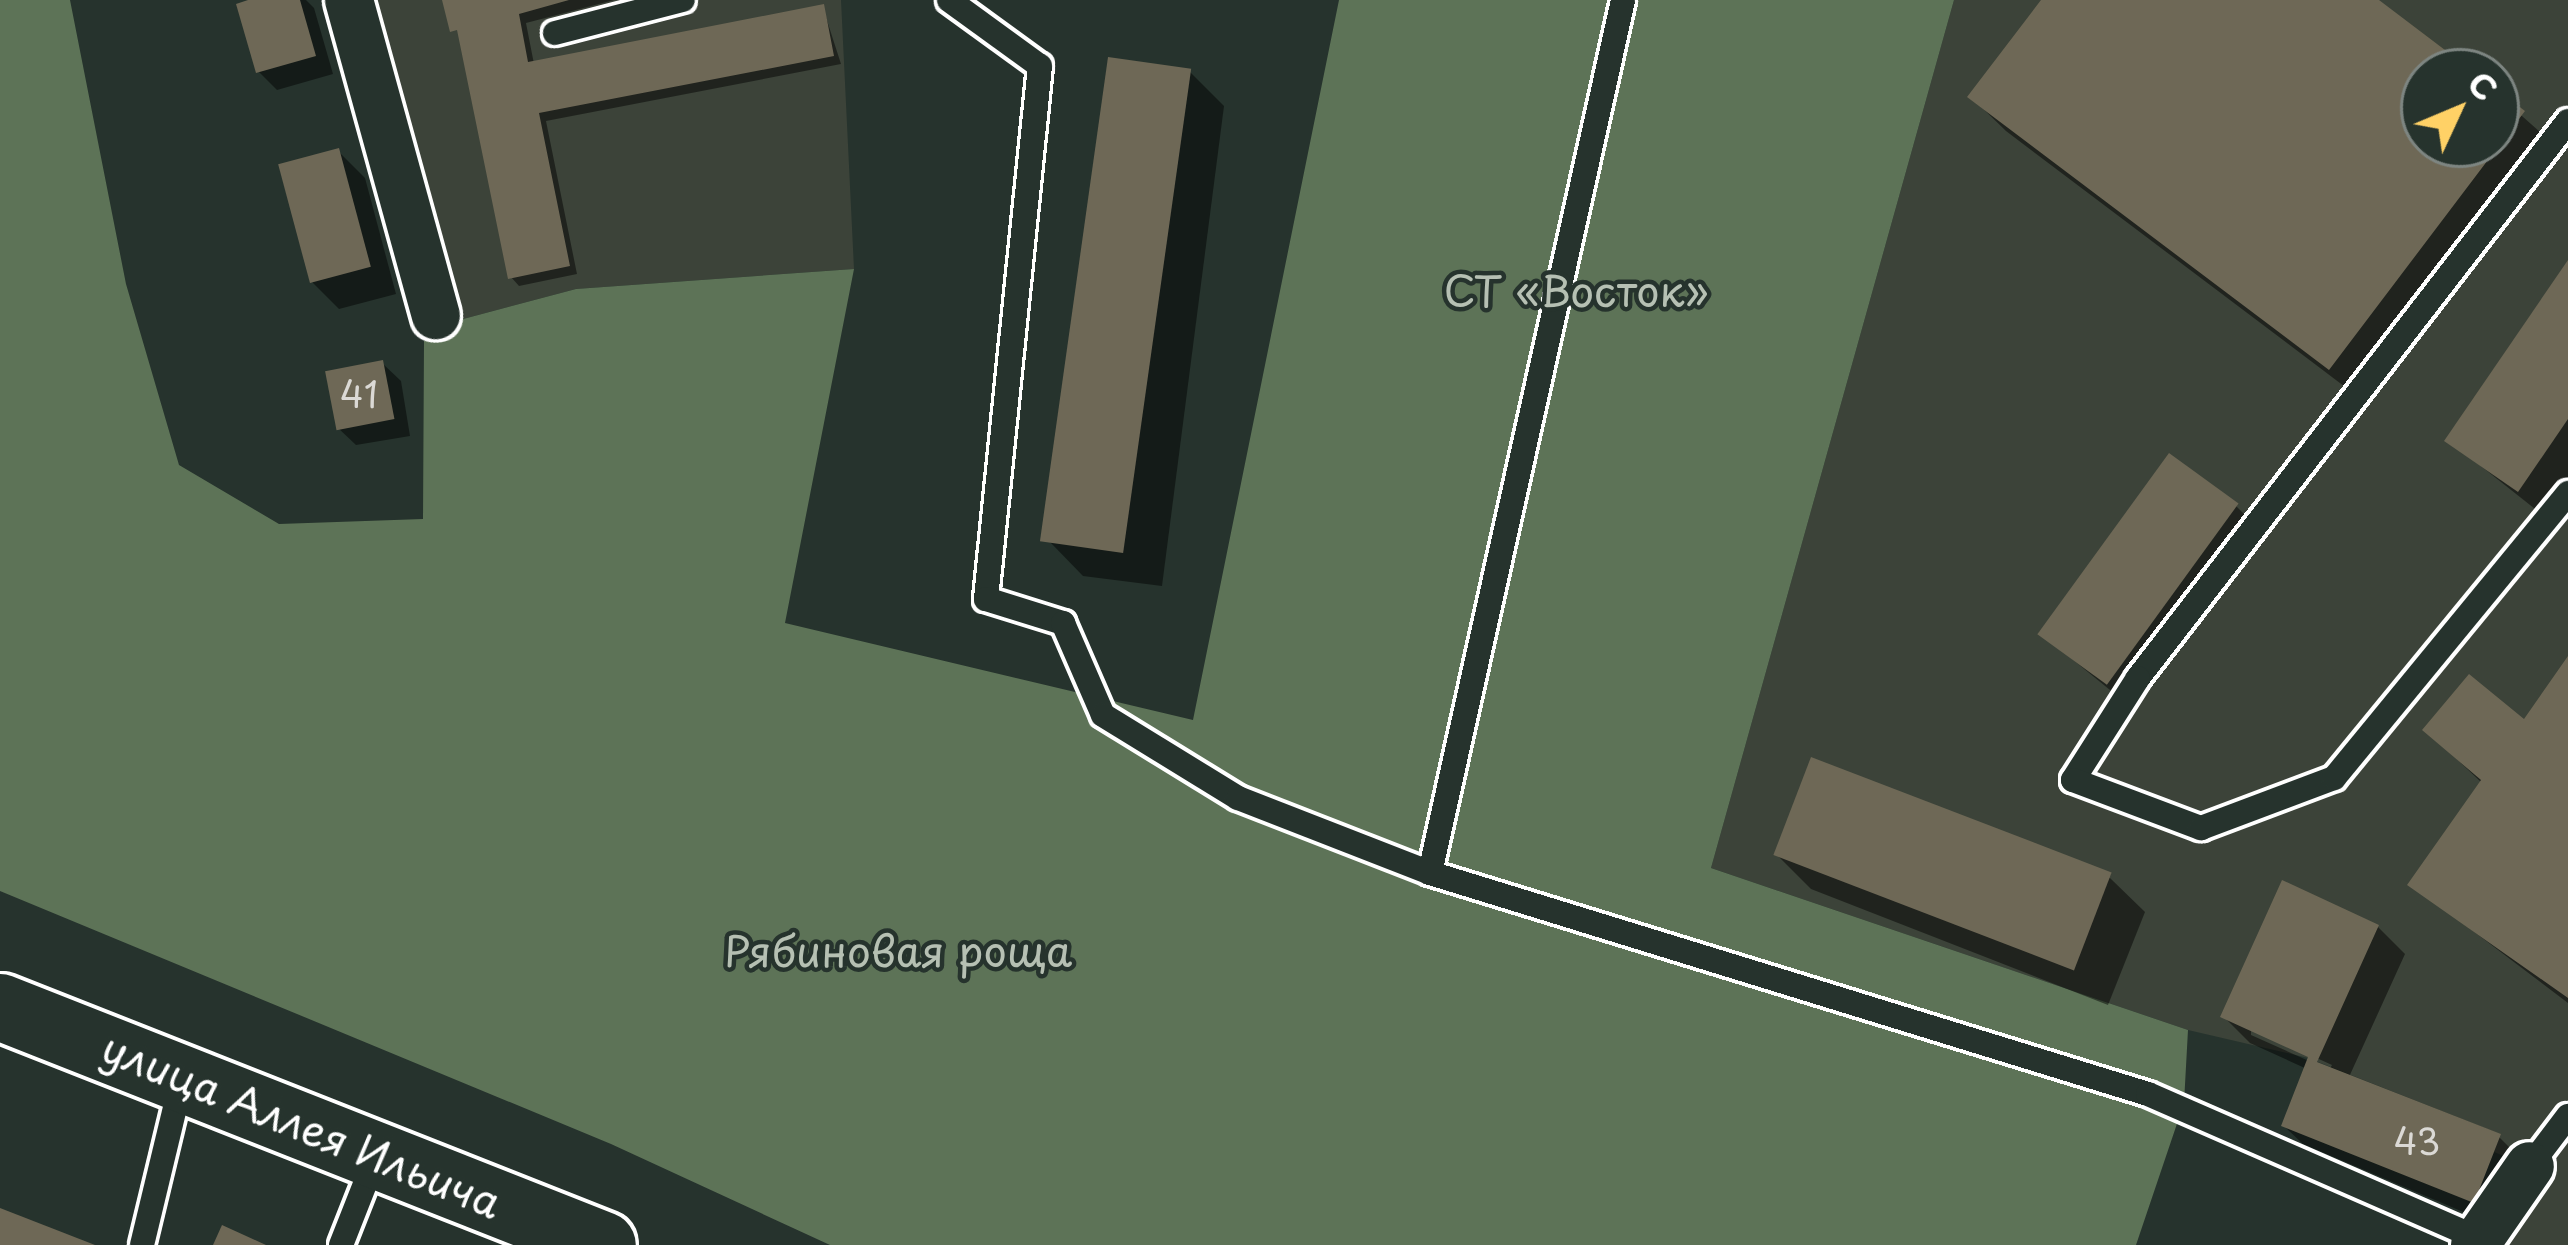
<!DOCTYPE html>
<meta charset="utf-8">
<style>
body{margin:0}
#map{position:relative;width:2568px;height:1245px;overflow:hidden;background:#26332d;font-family:"Playpen Sans",sans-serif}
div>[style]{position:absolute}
.built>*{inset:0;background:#3c4339}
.green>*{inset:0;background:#5d7357}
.shadow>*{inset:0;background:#0007}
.building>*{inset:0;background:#6e6856;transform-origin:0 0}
.roads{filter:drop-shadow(3px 0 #fff) drop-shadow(-3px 0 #fff) drop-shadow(0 3px #fff) drop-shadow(0 -3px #fff)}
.service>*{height:24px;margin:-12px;padding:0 12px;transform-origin:12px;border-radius:12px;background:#26332d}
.minor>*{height:48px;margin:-24px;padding:0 24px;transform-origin:24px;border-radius:24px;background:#26332d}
.secondary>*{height:66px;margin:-33px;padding:0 33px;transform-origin:33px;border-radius:33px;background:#26332d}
span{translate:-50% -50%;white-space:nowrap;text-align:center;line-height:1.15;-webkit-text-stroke:9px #26332d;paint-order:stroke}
.number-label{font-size:36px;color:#dbd9d5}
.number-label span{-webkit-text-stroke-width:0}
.park-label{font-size:42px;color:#b6c0b3}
.street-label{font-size:42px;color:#fff}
.north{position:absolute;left:2400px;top:48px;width:120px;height:120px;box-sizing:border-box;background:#26332d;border:3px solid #7d8581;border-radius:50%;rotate:46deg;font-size:33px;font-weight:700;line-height:48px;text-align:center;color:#fff}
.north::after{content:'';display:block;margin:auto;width:42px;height:54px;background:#ffd166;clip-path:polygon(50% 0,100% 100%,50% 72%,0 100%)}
</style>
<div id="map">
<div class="built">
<i style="clip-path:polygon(363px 0,841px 0,854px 269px,576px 289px,452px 322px)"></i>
<i style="clip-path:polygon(evenodd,1954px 0,2568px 0,2568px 1245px,2504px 1245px,2555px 1177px,2494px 1152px,2500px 1134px,2308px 1058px,2188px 1030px,1711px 868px,1954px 0,2424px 72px,2496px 72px,2496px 144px,2424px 144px,2424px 72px)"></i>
</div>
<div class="green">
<i style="clip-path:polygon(0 0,70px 0,126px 284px,179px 465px,279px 524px,423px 519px,424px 341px,452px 322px,576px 289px,854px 269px,785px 623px,1193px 720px,1339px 0,1954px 0,1711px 868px,2188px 1030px,2184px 1103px,2136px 1245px,830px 1245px,611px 1144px,0 891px)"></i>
</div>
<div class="shadow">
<i style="clip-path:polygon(259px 0,306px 0,314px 8px,333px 74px,277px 90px,259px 72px)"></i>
<i style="clip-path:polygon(445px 0,614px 0,526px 23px,534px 64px,823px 8px,841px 64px,546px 121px,577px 274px,519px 286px,511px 277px,462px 40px)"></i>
<i style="clip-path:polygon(2045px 0,2374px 0,2469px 72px,2424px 72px,2424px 144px,2496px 144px,2496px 93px,2558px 148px,2365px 402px,2006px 131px,1971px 97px)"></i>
<i style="clip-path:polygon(1189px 71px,1224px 106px,1162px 586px,1083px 576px,1049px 541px)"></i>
<i style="clip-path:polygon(338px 151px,365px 178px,396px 294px,339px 309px,312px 282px)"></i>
<i style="clip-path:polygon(2568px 266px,2568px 504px,2554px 524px,2448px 440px)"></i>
<i style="clip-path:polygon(382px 363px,401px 381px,410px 436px,356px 445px,337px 427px)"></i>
<i style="clip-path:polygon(2236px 506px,2263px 533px,2132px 708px,2039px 632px)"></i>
<i style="clip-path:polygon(2568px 662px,2568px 1003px,2411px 884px,2482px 783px,2426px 730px,2524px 724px)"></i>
<i style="clip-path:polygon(1776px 854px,2110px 878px,2145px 912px,2108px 1005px,1811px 889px)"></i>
<i style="clip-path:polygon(evenodd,2378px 927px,2405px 954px,2349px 1077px,2499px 1137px,2526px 1164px,2501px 1228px,2303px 1144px,2284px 1126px,2307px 1069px,2250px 1043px,2223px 1016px,2378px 927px,2251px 1028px,2332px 1065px,2329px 1070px,2251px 1035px,2251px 1028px)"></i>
</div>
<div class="building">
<i style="clip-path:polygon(248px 0,300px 0,316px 56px,256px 73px,236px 4px)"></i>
<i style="clip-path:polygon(442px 0,569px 0,519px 14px,528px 62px,824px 4px,834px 56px,539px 113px,570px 266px,508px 279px,457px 30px,450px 32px)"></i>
<i style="clip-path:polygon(2041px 0,2379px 0,2474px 72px,2424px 72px,2424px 144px,2496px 144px,2496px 89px,2525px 111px,2329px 370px,1967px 97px)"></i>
<i style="left:1108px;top:57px;width:84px;height:489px;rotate:8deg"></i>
<i style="left:339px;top:148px;width:123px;height:63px;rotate:75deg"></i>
<i style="clip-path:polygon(2568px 260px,2568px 419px,2518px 492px,2444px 441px)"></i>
<i style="left:383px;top:360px;width:60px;height:59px;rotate:79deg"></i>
<i style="left:2169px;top:453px;width:86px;height:224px;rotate:36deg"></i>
<i style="clip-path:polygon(2568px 656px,2568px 998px,2407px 885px,2481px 780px,2422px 730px,2469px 674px,2524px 719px)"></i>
<i style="left:1811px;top:757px;width:322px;height:105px;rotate:21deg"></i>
<i style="clip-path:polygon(2282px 880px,2379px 925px,2317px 1062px,2501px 1134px,2474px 1203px,2281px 1126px,2308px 1057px,2220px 1017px)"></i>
<i style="clip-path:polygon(0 1208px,95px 1245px,0 1245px)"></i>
<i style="clip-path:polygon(222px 1225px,266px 1245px,213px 1245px)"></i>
</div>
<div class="roads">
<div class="service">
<i style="left:949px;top:0;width:112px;rotate:36deg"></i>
<i style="left:1040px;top:66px;width:536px;rotate:95.79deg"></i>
<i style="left:986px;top:599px;width:81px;rotate:17.3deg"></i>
<i style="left:1063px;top:623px;width:100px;rotate:66.5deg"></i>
<i style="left:1103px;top:715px;width:158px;rotate:31.6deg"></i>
<i style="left:1238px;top:798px;width:206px;rotate:21.3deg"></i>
<i style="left:1430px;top:873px;width:751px;rotate:17.11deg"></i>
<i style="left:2148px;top:1094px;width:362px;rotate:23.6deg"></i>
<i style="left:555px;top:33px;width:132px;rotate:-14.5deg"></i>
<i style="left:2568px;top:121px;width:704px;rotate:127.67deg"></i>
<i style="left:2138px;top:678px;width:121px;rotate:122.5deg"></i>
<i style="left:2073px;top:780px;width:137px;rotate:20.6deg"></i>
<i style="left:2201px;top:828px;width:142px;rotate:-20.6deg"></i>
<i style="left:2334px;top:778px;width:369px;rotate:-50.6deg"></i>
<i style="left:1430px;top:873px;width:894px;rotate:-77.53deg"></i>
<i style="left:2530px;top:1166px;width:63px;rotate:-52.8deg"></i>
<i style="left:142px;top:1245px;width:167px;rotate:-76.5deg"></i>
<i style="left:341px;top:1245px;width:96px;rotate:-68.5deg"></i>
</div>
<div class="minor">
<i style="left:349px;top:0;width:327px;rotate:74.6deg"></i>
<i style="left:2475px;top:1245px;width:96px;rotate:-55.2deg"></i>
</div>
<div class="secondary">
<i style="left:0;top:1007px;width:648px;rotate:21.54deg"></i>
</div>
</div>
<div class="number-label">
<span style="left:359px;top:394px">41</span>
<span style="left:2417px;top:1141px">43</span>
</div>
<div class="park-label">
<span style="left:1576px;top:290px">СТ «Восток»</span>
<span style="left:898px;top:950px">Рябиновая роща</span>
</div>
<div class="street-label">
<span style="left:302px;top:1124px;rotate:22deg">улица Аллея Ильича</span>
</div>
<div class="north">С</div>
</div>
